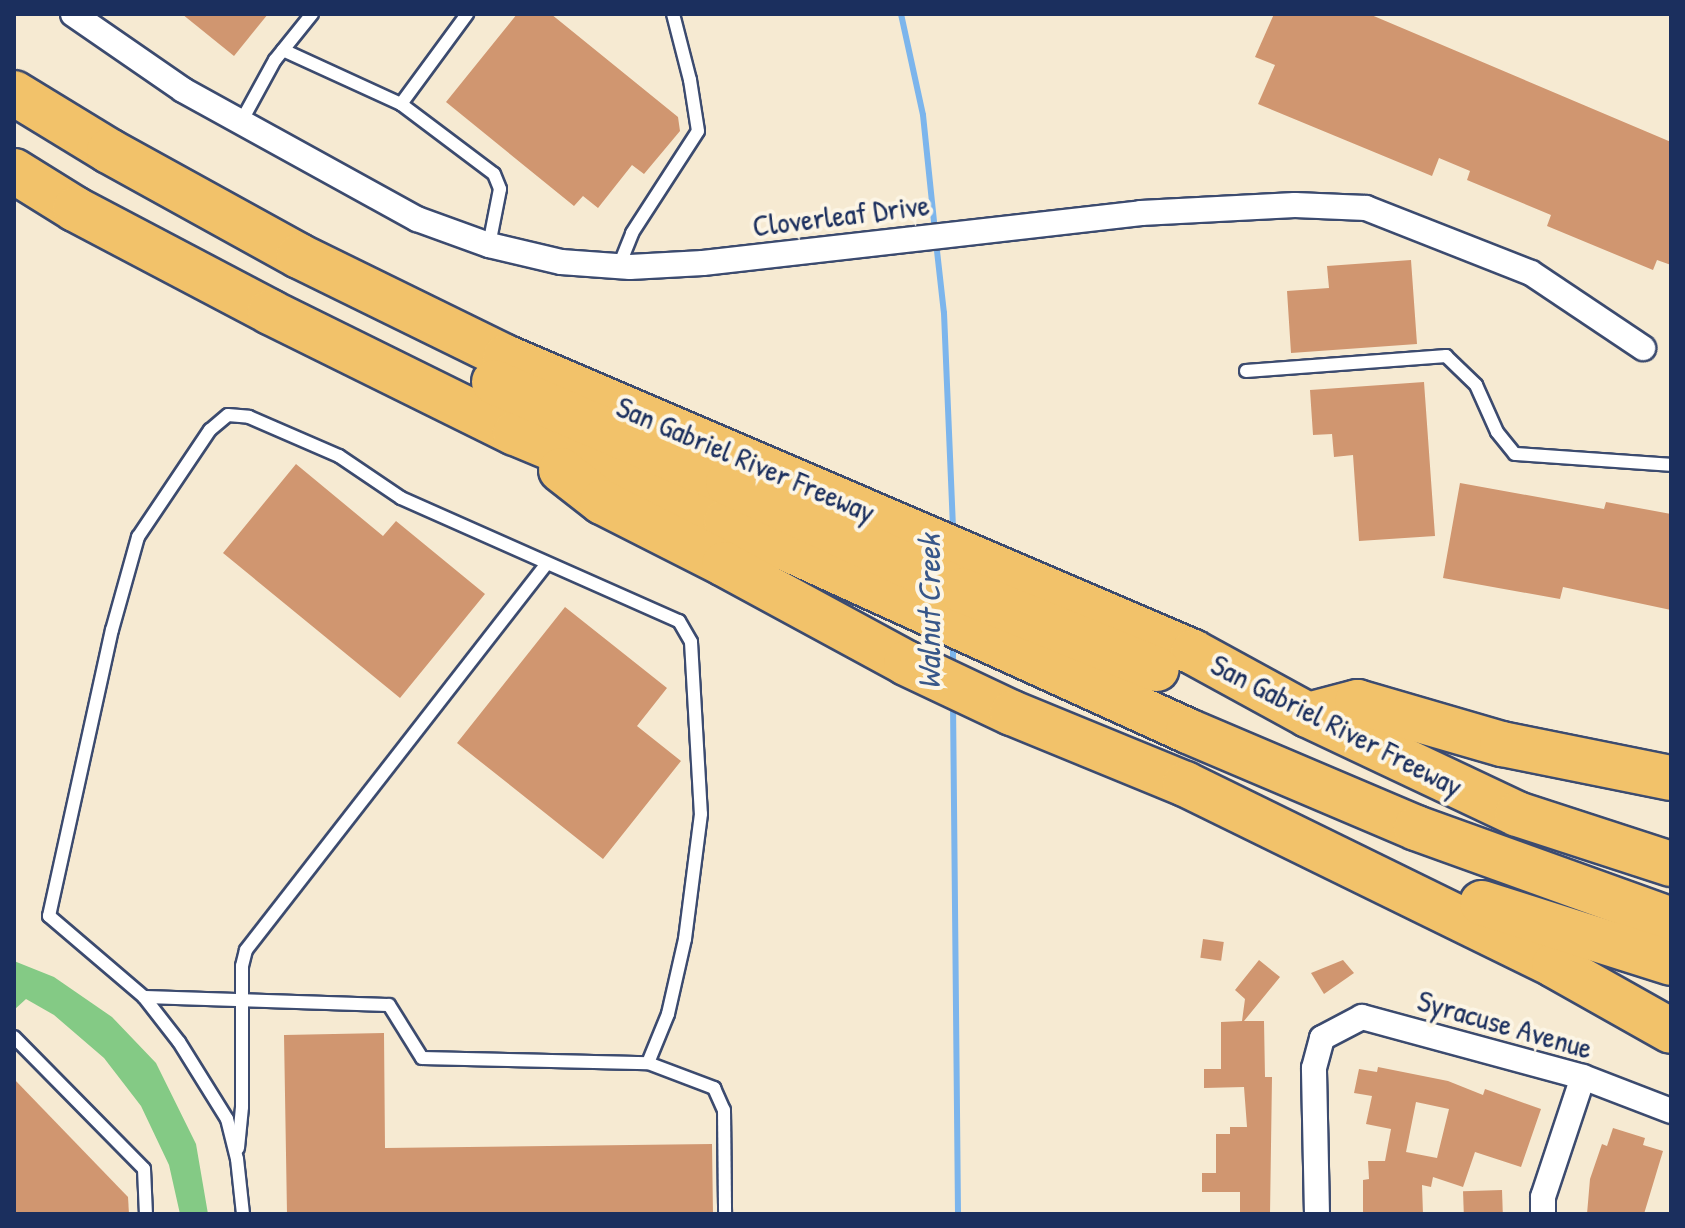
<!DOCTYPE html>
<style>
body{margin:0}
#map{position:relative;width:1685px;height:1228px;overflow:hidden;background:#f6ead2;font-family:"Patrick Hand",sans-serif}
div>[style]{position:absolute}
.green>*{inset:0;background:#84ca85}
.stream>*{height:6px;margin:-3px;padding:0 3px;transform-origin:3px;border-radius:3px;background:#7cb5ec}
.building>*{inset:0;background:#d09670;transform-origin:0 0}
.roads{filter:drop-shadow(2px 0 #3c4b6f) drop-shadow(-2px 0 #3c4b6f) drop-shadow(0 2px #3c4b6f) drop-shadow(0 -2px #3c4b6f)}
.service>*{height:12px;margin:-6px;padding:0 6px;transform-origin:6px;border-radius:6px;background:#fff}
.minor>*{height:24px;margin:-12px;padding:0 12px;transform-origin:12px;border-radius:12px;background:#fff}
.motorway>*{height:44px;margin:-22px;padding:0 22px;transform-origin:22px;border-radius:22px;background:#f2c26a}
span{translate:-50% -50%;white-space:nowrap;text-align:center;line-height:1.15;-webkit-text-stroke:8px #fcf5e5;paint-order:stroke}
.street-label{font-size:30px;color:#1b2f5e}
.water-label{font-size:32px;color:#385789;font-style:italic}
.frame{position:absolute;inset:0;border:16px solid #1b2f5e;pointer-events:none}
</style>
<div id="map">
<div class="green">
<i style="clip-path:polygon(14px 961px,54px 977px,112px 1017px,156px 1063px,196px 1144px,208px 1214px,180px 1214px,169px 1165px,141px 1106px,104px 1058px,54px 1015px,26px 999px,14px 1010px)"></i>
</div>
<div class="stream">
<i style="left:901px;top:14px;width:103px;rotate:77.7deg"></i>
<i style="left:923px;top:115px;width:117px;rotate:84.1deg"></i>
<i style="left:936px;top:242px;width:71px;rotate:83.6deg"></i>
<i style="left:944px;top:313px;width:217px;rotate:87.6deg"></i>
<i style="left:953px;top:642px;width:24px;rotate:90deg"></i>
<i style="left:953px;top:702px;width:512px;rotate:89.44deg"></i>
</div>
<div class="building">
<i style="clip-path:polygon(182px 14px,268px 14px,234px 56px)"></i>
<i style="clip-path:polygon(517px 14px,551px 14px,678px 117px,680px 131px,644px 174px,632px 165px,598px 208px,583px 196px,574px 206px,446px 102px)"></i>
<i style="clip-path:polygon(1274px 14px,1369px 14px,1671px 142px,1671px 265px,1657px 260px,1653px 270px,1547px 226px,1551px 215px,1467px 180px,1470px 171px,1439px 158px,1432px 176px,1258px 104px,1275px 65px,1255px 57px)"></i>
<i style="clip-path:polygon(1411px 260px,1417px 344px,1291px 353px,1287px 291px,1329px 288px,1327px 266px)"></i>
<i style="clip-path:polygon(1424px 382px,1435px 536px,1359px 541px,1353px 455px,1334px 457px,1332px 434px,1313px 435px,1310px 390px)"></i>
<i style="clip-path:polygon(296px 464px,383px 536px,396px 521px,485px 594px,400px 698px,223px 553px)"></i>
<i style="clip-path:polygon(1460px 483px,1604px 509px,1606px 502px,1671px 514px,1671px 610px,1563px 587px,1560px 599px,1443px 578px)"></i>
<i style="clip-path:polygon(565px 607px,667px 688px,637px 726px,681px 761px,603px 859px,457px 743px)"></i>
<i style="left:1203px;top:939px;width:21px;height:19px;rotate:8deg"></i>
<i style="clip-path:polygon(1259px 960px,1280px 977px,1244px 1021px,1264px 1021px,1265px 1077px,1272px 1077px,1270px 1214px,1240px 1214px,1240px 1192px,1202px 1192px,1202px 1173px,1216px 1173px,1216px 1134px,1230px 1134px,1230px 1127px,1247px 1127px,1244px 1087px,1204px 1088px,1204px 1069px,1221px 1069px,1221px 1022px,1242px 1021px,1245px 999px,1235px 990px)"></i>
<i style="clip-path:polygon(1343px 960px,1354px 973px,1324px 994px,1311px 973px)"></i>
<i style="clip-path:polygon(384px 1033px,385px 1148px,712px 1144px,713px 1214px,287px 1214px,284px 1035px)"></i>
<i style="clip-path:polygon(evenodd,1378px 1067px,1448px 1081px,1483px 1095px,1485px 1089px,1541px 1109px,1521px 1167px,1475px 1152px,1463px 1187px,1433px 1177px,1431px 1187px,1422px 1185px,1423px 1214px,1363px 1214px,1363px 1180px,1369px 1179px,1368px 1161px,1385px 1161px,1391px 1129px,1366px 1124px,1372px 1096px,1354px 1093px,1359px 1069px,1377px 1072px,1378px 1067px,1416px 1102px,1449px 1109px,1437px 1158px,1406px 1152px,1416px 1102px)"></i>
<i style="clip-path:polygon(14px 1079px,128px 1197px,129px 1214px,14px 1214px)"></i>
<i style="clip-path:polygon(1613px 1128px,1645px 1138px,1643px 1145px,1663px 1151px,1644px 1214px,1587px 1214px,1590px 1179px,1602px 1144px,1607px 1146px)"></i>
<i style="left:1502px;top:1190px;width:24px;height:39px;rotate:88deg"></i>
</div>
<div class="roads">
<div class="service">
<i style="left:283px;top:50px;width:130px;rotate:24.6deg"></i>
<i style="left:401px;top:104px;width:116px;rotate:37deg"></i>
<i style="left:494px;top:174px;width:16px;rotate:68deg"></i>
<i style="left:500px;top:189px;width:57px;rotate:101.1deg"></i>
<i style="left:401px;top:104px;width:112px;rotate:-53.7deg"></i>
<i style="left:241px;top:122px;width:71px;rotate:-61.3deg"></i>
<i style="left:275px;top:60px;width:59px;rotate:-51.2deg"></i>
<i style="left:619px;top:266px;width:35px;rotate:-68deg"></i>
<i style="left:632px;top:233px;width:121px;rotate:-57.1deg"></i>
<i style="left:698px;top:131px;width:52px;rotate:-98.9deg"></i>
<i style="left:690px;top:80px;width:68px;rotate:-104.4deg"></i>
<i style="left:1246px;top:371px;width:201px;rotate:-4.3deg"></i>
<i style="left:1446px;top:356px;width:42px;rotate:44deg"></i>
<i style="left:1476px;top:385px;width:51px;rotate:65.9deg"></i>
<i style="left:1497px;top:432px;width:28px;rotate:51deg"></i>
<i style="left:1515px;top:454px;width:156px;rotate:4deg"></i>
<i style="left:144px;top:997px;width:245px;rotate:1.9deg"></i>
<i style="left:389px;top:1005px;width:62px;rotate:58.1deg"></i>
<i style="left:422px;top:1058px;width:226px;rotate:1.3deg"></i>
<i style="left:648px;top:1063px;width:71px;rotate:20.7deg"></i>
<i style="left:714px;top:1088px;width:24px;rotate:66deg"></i>
<i style="left:724px;top:1110px;width:104px;rotate:89.4deg"></i>
<i style="left:14px;top:1037px;width:185px;rotate:45.4deg"></i>
<i style="left:144px;top:1169px;width:45px;rotate:87.5deg"></i>
<i style="left:238px;top:1148px;width:41px;rotate:-84.4deg"></i>
<i style="left:242px;top:1107px;width:141px;rotate:-90deg"></i>
<i style="left:242px;top:966px;width:16px;rotate:-76deg"></i>
<i style="left:246px;top:950px;width:489px;rotate:-52.1deg"></i>
<i style="left:243px;top:1214px;width:55px;rotate:-96.2deg"></i>
<i style="left:237px;top:1159px;width:41px;rotate:-104deg"></i>
<i style="left:227px;top:1119px;width:91px;rotate:-121.9deg"></i>
<i style="left:179px;top:1042px;width:57px;rotate:-127.9deg"></i>
<i style="left:144px;top:997px;width:125px;rotate:-139.5deg"></i>
<i style="left:49px;top:916px;width:293px;rotate:-77.6deg"></i>
<i style="left:112px;top:630px;width:97px;rotate:-74.4deg"></i>
<i style="left:138px;top:537px;width:129px;rotate:-56.1deg"></i>
<i style="left:210px;top:430px;width:23px;rotate:-40deg"></i>
<i style="left:228px;top:415px;width:21px;rotate:5deg"></i>
<i style="left:249px;top:417px;width:98px;rotate:23.4deg"></i>
<i style="left:339px;top:456px;width:75px;rotate:34.1deg"></i>
<i style="left:401px;top:498px;width:304px;rotate:23.9deg"></i>
<i style="left:679px;top:621px;width:24px;rotate:60deg"></i>
<i style="left:691px;top:642px;width:172px;rotate:86.7deg"></i>
<i style="left:701px;top:814px;width:126px;rotate:97.3deg"></i>
<i style="left:685px;top:939px;width:77px;rotate:102.8deg"></i>
<i style="left:668px;top:1014px;width:53px;rotate:112.2deg"></i>
</div>
<div class="minor">
<i style="left:73px;top:14px;width:134px;rotate:34.6deg"></i>
<i style="left:183px;top:90px;width:267px;rotate:28.9deg"></i>
<i style="left:417px;top:219px;width:77px;rotate:19.9deg"></i>
<i style="left:489px;top:245px;width:74px;rotate:13.3deg"></i>
<i style="left:561px;top:262px;width:69px;rotate:4.1deg"></i>
<i style="left:630px;top:267px;width:73px;rotate:-3.1deg"></i>
<i style="left:703px;top:263px;width:441px;rotate:-6.5deg"></i>
<i style="left:1141px;top:213px;width:154px;rotate:-3deg"></i>
<i style="left:1295px;top:205px;width:71px;rotate:2.4deg"></i>
<i style="left:1366px;top:208px;width:177px;rotate:21.5deg"></i>
<i style="left:1531px;top:273px;width:135px;rotate:33.8deg"></i>
<i style="left:1317px;top:1214px;width:146px;rotate:-91.2deg"></i>
<i style="left:1314px;top:1068px;width:31px;rotate:-75deg"></i>
<i style="left:1322px;top:1038px;width:45px;rotate:-27.7deg"></i>
<i style="left:1362px;top:1017px;width:229px;rotate:15.2deg"></i>
<i style="left:1583px;top:1077px;width:94px;rotate:21.1deg"></i>
<i style="left:1543px;top:1214px;width:17px;rotate:-90deg"></i>
<i style="left:1543px;top:1197px;width:126px;rotate:-71.6deg"></i>
</div>
<div class="motorway">
<i style="left:14px;top:93px;width:111px;rotate:31.4deg"></i>
<i style="left:109px;top:151px;width:217px;rotate:28.9deg"></i>
<i style="left:299px;top:256px;width:229px;rotate:26.1deg"></i>
<i style="left:505px;top:357px;width:749px;rotate:23.21deg"></i>
<i style="left:1193px;top:652px;width:131px;rotate:28.7deg"></i>
<i style="left:1308px;top:715px;width:231px;rotate:25.3deg"></i>
<i style="left:1517px;top:814px;width:162px;rotate:18deg"></i>
<i style="left:14px;top:171px;width:72px;rotate:31.9deg"></i>
<i style="left:75px;top:209px;width:221px;rotate:27.8deg"></i>
<i style="left:270px;top:312px;width:273px;rotate:26.3deg"></i>
<i style="left:515px;top:433px;width:229px;rotate:22.6deg"></i>
<i style="left:726px;top:521px;width:507px;rotate:24.44deg"></i>
<i style="left:1188px;top:731px;width:248px;rotate:23deg"></i>
<i style="left:1416px;top:828px;width:271px;rotate:19.8deg"></i>
<i style="left:494px;top:382px;width:255px;rotate:23.3deg"></i>
<i style="left:728px;top:483px;width:256px;rotate:24.7deg"></i>
<i style="left:961px;top:590px;width:211px;rotate:22deg"></i>
<i style="left:561px;top:470px;width:52px;rotate:38deg"></i>
<i style="left:602px;top:502px;width:137px;rotate:26.9deg"></i>
<i style="left:724px;top:564px;width:207px;rotate:28.5deg"></i>
<i style="left:906px;top:663px;width:117px;rotate:25.3deg"></i>
<i style="left:1012px;top:713px;width:187px;rotate:22.3deg"></i>
<i style="left:1185px;top:784px;width:411px;rotate:26.1deg"></i>
<i style="left:1554px;top:965px;width:134px;rotate:29.4deg"></i>
<i style="left:1308px;top:715px;width:51px;rotate:-14.9deg"></i>
<i style="left:1357px;top:702px;width:151px;rotate:16.2deg"></i>
<i style="left:1502px;top:744px;width:172px;rotate:11.4deg"></i>
<i style="left:1482px;top:903px;width:198px;rotate:17.6deg"></i>
</div>
</div>
<div class="street-label">
<span style="left:841px;top:215px;rotate:-7deg">Cloverleaf Drive</span>
<span style="left:746px;top:459px;rotate:23deg">San Gabriel River Freeway</span>
<span style="left:1337px;top:725px;rotate:27deg">San Gabriel River Freeway</span>
<span style="left:1505px;top:1024px;rotate:16deg">Syracuse Avenue</span>
</div>
<div class="water-label">
<span style="left:929px;top:612px;rotate:-90deg">Walnut Creek</span>
</div>
<div class="frame"></div>
</div>
